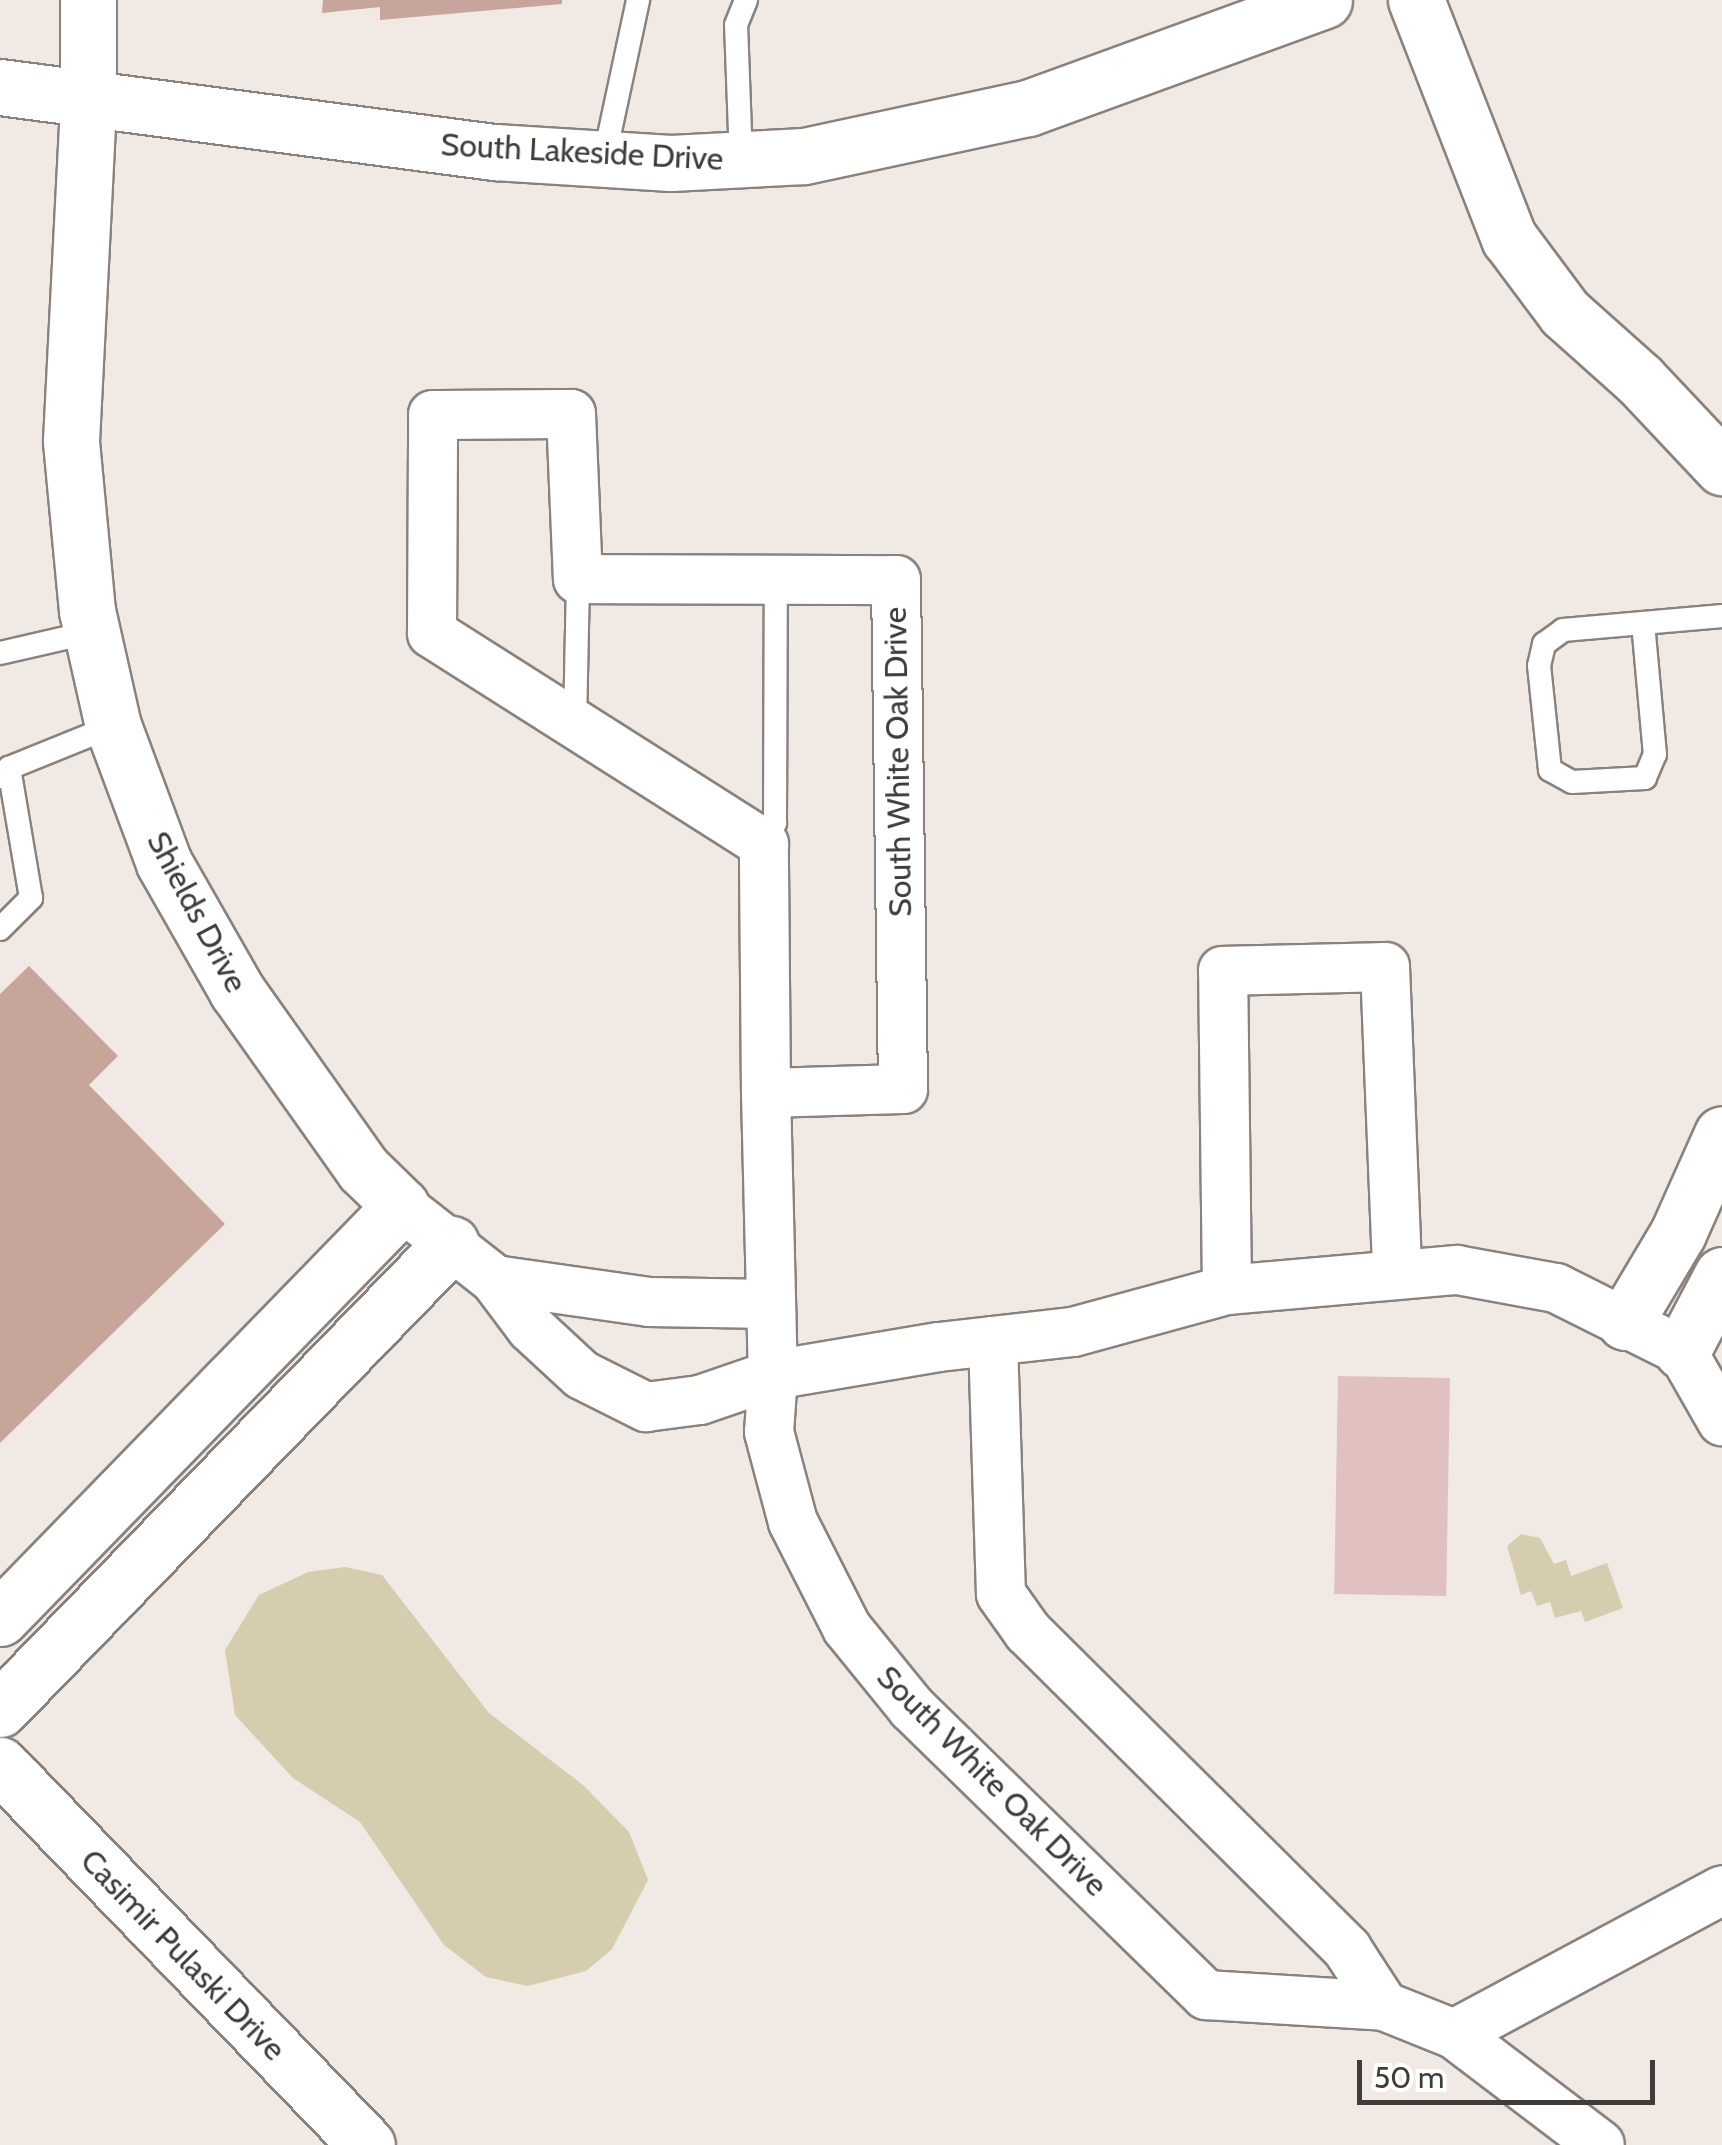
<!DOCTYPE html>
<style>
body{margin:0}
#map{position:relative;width:1722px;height:2145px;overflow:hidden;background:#f1e9e3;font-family:Cabin,sans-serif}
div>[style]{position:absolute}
.green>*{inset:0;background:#e0c1c0;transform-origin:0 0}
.water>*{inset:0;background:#d5cdad}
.building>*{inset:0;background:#c8a59a}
.roads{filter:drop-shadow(2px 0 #89827d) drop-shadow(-2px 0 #89827d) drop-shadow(0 2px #89827d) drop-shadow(0 -2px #89827d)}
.lane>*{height:22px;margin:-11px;padding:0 11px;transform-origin:11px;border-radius:11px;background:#fff}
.street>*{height:48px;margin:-24px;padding:0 24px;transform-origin:24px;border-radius:24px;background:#fff}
.secondary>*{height:55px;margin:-27.5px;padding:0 27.5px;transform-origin:27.5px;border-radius:27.5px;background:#fff}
span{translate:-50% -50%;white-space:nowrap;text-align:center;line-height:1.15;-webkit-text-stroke:8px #fff;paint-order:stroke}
.street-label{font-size:32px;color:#3f3c3a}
.scale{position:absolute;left:1357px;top:2060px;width:298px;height:45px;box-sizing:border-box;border:5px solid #3f3c3a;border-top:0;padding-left:12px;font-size:30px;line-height:35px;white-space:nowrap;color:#3f3c3a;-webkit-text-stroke:8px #fff;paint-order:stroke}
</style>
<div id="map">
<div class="green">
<i style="left:1338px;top:1376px;width:112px;height:218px;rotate:1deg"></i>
</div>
<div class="water">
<i style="clip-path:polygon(1521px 1534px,1540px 1538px,1554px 1564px,1566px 1560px,1571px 1576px,1607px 1563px,1623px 1608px,1585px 1622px,1581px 1611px,1555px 1618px,1550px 1602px,1537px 1606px,1531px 1591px,1521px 1595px,1507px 1546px)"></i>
<i style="clip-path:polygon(345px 1567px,382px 1575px,489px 1713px,583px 1785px,629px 1832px,648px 1880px,612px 1949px,586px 1971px,528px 1986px,486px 1977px,444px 1945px,360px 1822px,293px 1778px,235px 1715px,225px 1650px,259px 1595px,308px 1572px)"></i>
</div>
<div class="building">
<i style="clip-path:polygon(323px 0,562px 0,562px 4px,380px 20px,380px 7px,322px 13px)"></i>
<i style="clip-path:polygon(29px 966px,118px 1056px,89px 1085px,225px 1224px,0 1443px,0 994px)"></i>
</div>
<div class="roads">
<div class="lane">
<i style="left:604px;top:159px;width:163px;rotate:-77.9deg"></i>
<i style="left:741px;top:160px;width:135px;rotate:-92.1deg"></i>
<i style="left:736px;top:25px;width:27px;rotate:-68deg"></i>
<i style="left:1643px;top:623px;width:132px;rotate:84.8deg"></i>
<i style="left:1655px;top:754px;width:26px;rotate:113deg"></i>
<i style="left:1645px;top:778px;width:73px;rotate:176.9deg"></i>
<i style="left:1572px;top:782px;width:25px;rotate:-151deg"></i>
<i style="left:1550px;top:770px;width:105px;rotate:-96deg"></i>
<i style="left:1539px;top:666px;width:23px;rotate:-77deg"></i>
<i style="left:1544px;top:644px;width:24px;rotate:-36deg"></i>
<i style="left:1563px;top:630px;width:160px;rotate:-5deg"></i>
<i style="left:0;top:653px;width:94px;rotate:-12.9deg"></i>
<i style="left:575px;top:724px;width:145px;rotate:-88.8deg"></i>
<i style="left:0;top:777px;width:13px;rotate:-45deg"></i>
<i style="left:9px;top:768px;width:112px;rotate:-22deg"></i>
<i style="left:764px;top:844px;width:24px;rotate:-62deg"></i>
<i style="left:775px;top:823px;width:243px;rotate:-89.8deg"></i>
<i style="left:0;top:929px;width:44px;rotate:-45deg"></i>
<i style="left:31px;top:898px;width:132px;rotate:-99.6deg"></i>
</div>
<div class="street">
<i style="left:571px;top:414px;width:165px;rotate:87.6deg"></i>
<i style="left:578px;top:579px;width:318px;rotate:0.2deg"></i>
<i style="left:896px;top:580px;width:509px;rotate:89.21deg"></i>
<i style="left:903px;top:1089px;width:137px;rotate:178.3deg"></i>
<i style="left:766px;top:1093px;width:249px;rotate:-90.5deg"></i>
<i style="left:764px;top:844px;width:393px;rotate:-147.6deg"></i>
<i style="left:432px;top:633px;width:218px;rotate:-89.7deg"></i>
<i style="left:433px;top:415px;width:138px;rotate:-0.4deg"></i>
<i style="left:766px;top:1093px;width:282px;rotate:88.6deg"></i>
<i style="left:773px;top:1375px;width:57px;rotate:94deg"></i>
<i style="left:769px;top:1432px;width:93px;rotate:75.1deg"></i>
<i style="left:793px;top:1522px;width:119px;rotate:63deg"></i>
<i style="left:847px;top:1628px;width:103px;rotate:50.9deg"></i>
<i style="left:912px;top:1708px;width:411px;rotate:44.3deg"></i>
<i style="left:1206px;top:1995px;width:178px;rotate:3.5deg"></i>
<i style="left:1384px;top:2006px;width:75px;rotate:21.8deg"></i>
<i style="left:1454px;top:2034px;width:183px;rotate:37.2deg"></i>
<i style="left:401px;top:1206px;width:120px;rotate:38.2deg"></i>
<i style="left:495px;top:1280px;width:60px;rotate:53.1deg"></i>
<i style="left:531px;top:1328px;width:69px;rotate:42.7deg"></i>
<i style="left:582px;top:1375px;width:72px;rotate:26.6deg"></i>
<i style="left:646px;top:1407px;width:54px;rotate:-7.4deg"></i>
<i style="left:700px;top:1400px;width:77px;rotate:-18.9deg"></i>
<i style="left:773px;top:1375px;width:168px;rotate:-9.6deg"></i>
<i style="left:939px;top:1347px;width:135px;rotate:-6.4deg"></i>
<i style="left:1073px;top:1332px;width:160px;rotate:-15.3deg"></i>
<i style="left:1227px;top:1290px;width:231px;rotate:-5deg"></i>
<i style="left:1457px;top:1270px;width:101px;rotate:10.3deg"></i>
<i style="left:1556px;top:1288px;width:141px;rotate:26.6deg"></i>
<i style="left:1682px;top:1351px;width:81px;rotate:60.3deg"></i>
<i style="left:495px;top:1280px;width:156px;rotate:8.1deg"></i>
<i style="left:649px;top:1302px;width:122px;rotate:0.9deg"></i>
<i style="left:1227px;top:1290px;width:319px;rotate:-90.7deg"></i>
<i style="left:1223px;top:971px;width:162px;rotate:-1.4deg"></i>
<i style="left:1385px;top:967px;width:305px;rotate:87.7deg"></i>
<i style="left:993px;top:1341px;width:253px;rotate:88.2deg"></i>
<i style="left:1001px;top:1594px;width:47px;rotate:54.6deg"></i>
<i style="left:1028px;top:1632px;width:450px;rotate:44.8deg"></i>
<i style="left:1347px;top:1949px;width:68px;rotate:57deg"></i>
<i style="left:1454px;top:2034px;width:304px;rotate:-28.2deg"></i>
</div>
<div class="secondary">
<i style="left:1416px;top:0;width:256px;rotate:68.7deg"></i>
<i style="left:1509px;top:238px;width:94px;rotate:53.3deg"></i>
<i style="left:1565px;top:313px;width:101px;rotate:41.8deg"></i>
<i style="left:1640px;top:380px;width:120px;rotate:46.7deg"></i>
<i style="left:0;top:87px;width:499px;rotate:7.5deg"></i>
<i style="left:495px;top:152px;width:176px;rotate:3.6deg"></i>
<i style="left:671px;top:163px;width:133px;rotate:-3deg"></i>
<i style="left:804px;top:156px;width:229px;rotate:-12.1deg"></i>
<i style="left:1028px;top:108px;width:315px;rotate:-20deg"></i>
<i style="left:1625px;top:1322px;width:104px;rotate:-59.2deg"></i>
<i style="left:1678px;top:1233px;width:108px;rotate:-66deg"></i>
<i style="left:1682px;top:1351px;width:86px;rotate:-62.2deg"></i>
<i style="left:0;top:1618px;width:575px;rotate:-45.78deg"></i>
<i style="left:401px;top:1206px;width:53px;rotate:-135.8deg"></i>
<i style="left:363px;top:1169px;width:218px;rotate:-125.3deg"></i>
<i style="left:237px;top:991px;width:147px;rotate:-119.7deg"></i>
<i style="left:164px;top:863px;width:146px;rotate:-110.4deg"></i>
<i style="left:113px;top:726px;width:118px;rotate:-102.7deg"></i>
<i style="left:87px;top:611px;width:171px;rotate:-95.4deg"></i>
<i style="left:71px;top:441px;width:341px;rotate:-87.1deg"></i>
<i style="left:88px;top:100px;width:100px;rotate:-90deg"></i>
<i style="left:0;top:1709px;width:648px;rotate:-45.88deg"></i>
<i style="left:0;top:1765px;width:528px;rotate:46deg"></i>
</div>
</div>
<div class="street-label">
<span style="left:582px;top:152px;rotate:3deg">South Lakeside Drive</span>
<span style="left:898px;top:762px;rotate:-91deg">South White Oak Drive</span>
<span style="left:197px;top:912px;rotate:62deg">Shields Drive</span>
<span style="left:992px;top:1781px;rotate:45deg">South White Oak Drive</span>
<span style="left:183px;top:1955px;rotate:46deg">Casimir Pulaski Drive</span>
</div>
<div class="scale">50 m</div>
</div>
